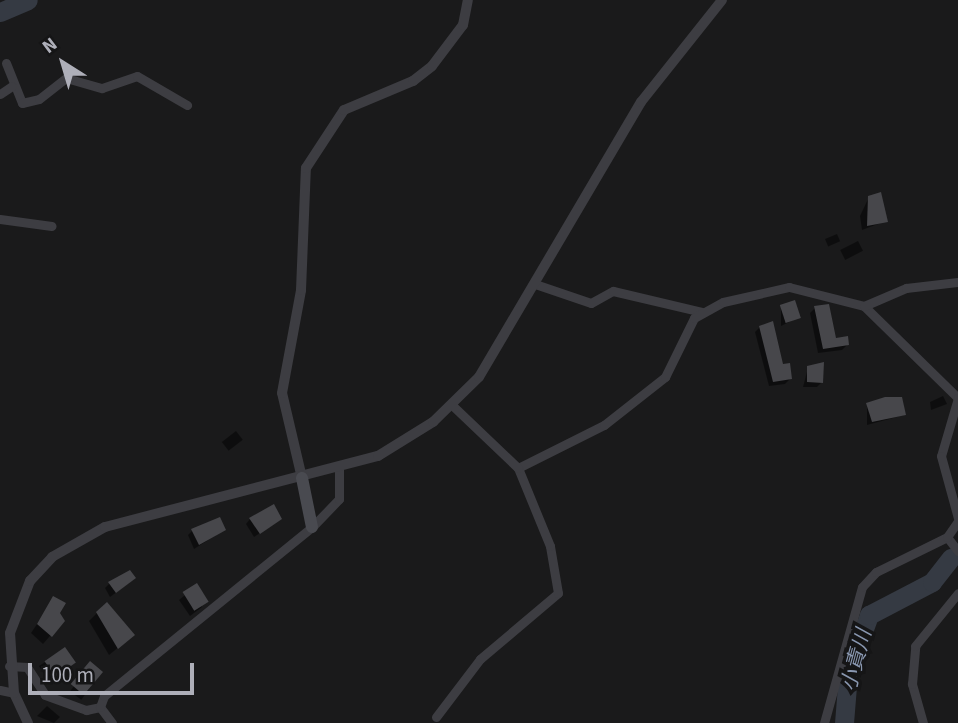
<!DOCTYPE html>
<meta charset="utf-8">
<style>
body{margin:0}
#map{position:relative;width:958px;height:723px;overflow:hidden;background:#1a1a1b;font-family:"Source Sans 3","Noto Sans JP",sans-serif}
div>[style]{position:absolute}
.shadow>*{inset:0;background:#0007;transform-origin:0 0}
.river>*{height:19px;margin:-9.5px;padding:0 9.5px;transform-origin:9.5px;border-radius:9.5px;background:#353a43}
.building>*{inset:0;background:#47474b;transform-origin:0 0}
.minor>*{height:9px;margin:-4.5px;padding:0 4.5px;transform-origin:4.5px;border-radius:4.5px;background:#3d3d42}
.tertiary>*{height:10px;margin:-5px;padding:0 5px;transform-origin:5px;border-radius:5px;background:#3d3d42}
.secondary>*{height:12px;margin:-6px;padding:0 6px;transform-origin:6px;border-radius:6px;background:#494a50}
span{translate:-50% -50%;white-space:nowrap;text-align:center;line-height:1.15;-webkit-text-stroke:7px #151516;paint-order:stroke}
.water-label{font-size:21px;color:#8997b0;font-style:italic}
.north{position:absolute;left:28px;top:28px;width:70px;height:70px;-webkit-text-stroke:5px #151516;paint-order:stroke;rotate:323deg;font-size:19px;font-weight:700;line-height:28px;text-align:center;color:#aeafb9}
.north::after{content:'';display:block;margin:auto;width:24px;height:32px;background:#aeafb9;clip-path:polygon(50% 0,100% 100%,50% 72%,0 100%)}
.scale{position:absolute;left:28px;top:663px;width:166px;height:32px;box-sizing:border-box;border:4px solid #aeafb9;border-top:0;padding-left:9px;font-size:21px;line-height:24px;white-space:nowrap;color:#aeafb9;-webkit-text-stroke:5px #151516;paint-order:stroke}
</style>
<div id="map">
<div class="shadow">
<i style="clip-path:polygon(869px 197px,886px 221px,862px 230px,860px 216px)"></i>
<i style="left:837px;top:234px;width:8px;height:13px;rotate:67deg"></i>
<i style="left:858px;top:241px;width:11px;height:20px;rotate:63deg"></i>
<i style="clip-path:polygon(781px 306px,799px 317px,781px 326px)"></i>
<i style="clip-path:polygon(815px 308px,835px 340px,847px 345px,842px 350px,818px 353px,810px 313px)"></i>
<i style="clip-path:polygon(760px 327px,790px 379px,785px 384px,769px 386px,755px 332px)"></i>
<i style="clip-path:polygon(808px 368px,822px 382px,817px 387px,803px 387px)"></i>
<i style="clip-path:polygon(943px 396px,947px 404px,931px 410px,930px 402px)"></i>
<i style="clip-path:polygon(867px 405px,904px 415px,867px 425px)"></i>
<i style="left:236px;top:431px;width:11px;height:18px;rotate:52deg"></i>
<i style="clip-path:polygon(250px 519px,275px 523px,254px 537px,246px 524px)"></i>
<i style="clip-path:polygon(224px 530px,194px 549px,188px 535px,192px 531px)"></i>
<i style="clip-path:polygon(129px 583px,110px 597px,105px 588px,109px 584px)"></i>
<i style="clip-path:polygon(196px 586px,202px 607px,190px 616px,179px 600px)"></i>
<i style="clip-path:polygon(54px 599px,63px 621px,43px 644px,31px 633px)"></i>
<i style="clip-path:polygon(97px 613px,125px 642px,109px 655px,89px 621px)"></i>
<i style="left:65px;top:649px;width:17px;height:31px;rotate:57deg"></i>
<i style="left:90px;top:664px;width:14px;height:34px;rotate:36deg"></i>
<i style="clip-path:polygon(47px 706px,60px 717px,54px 723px,37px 716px)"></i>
</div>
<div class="river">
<i style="left:0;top:12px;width:30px;rotate:-23deg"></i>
<i style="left:844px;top:723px;width:50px;rotate:-85.4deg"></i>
<i style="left:848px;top:673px;width:62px;rotate:-70.1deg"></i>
<i style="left:869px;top:615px;width:71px;rotate:-27.6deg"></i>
<i style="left:932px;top:582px;width:31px;rotate:-52deg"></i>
</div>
<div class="building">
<i style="clip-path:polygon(881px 192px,888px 222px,867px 226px,868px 196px)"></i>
<i style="left:795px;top:300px;width:19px;height:16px;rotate:72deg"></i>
<i style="clip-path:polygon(829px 304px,836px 338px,848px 336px,849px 345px,823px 349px,814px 306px)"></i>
<i style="clip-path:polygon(773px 321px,783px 364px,790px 363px,792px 379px,773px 382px,759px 326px)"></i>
<i style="clip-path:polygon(824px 362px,823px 383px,807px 382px,807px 366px)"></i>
<i style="clip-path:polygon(885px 397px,902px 397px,906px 415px,872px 422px,866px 403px)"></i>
<i style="clip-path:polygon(274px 504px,282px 519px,260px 534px,249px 518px)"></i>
<i style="clip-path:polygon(220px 517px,226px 530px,199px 545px,191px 529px)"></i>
<i style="clip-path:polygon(130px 570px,136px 578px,116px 593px,108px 582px)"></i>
<i style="left:197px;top:583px;width:22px;height:17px;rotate:58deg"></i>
<i style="clip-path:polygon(53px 596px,66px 603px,60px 613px,65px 621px,52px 637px,37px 624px)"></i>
<i style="clip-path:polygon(107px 602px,135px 635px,118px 649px,96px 612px)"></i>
<i style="left:65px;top:647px;width:19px;height:25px;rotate:55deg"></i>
<i style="left:90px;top:661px;width:17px;height:30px;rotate:40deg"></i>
</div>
<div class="minor">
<i style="left:6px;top:63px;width:43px;rotate:68.2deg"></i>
<i style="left:22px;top:103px;width:17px;rotate:-13deg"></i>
<i style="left:39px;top:99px;width:34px;rotate:-38deg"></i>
<i style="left:66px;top:78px;width:37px;rotate:16deg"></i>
<i style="left:102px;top:88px;width:37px;rotate:-19deg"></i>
<i style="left:137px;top:76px;width:58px;rotate:30.1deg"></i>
<i style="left:0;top:94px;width:14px;rotate:-34deg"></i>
<i style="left:0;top:219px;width:52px;rotate:7.7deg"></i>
<i style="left:535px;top:284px;width:59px;rotate:18.7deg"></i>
<i style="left:591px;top:303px;width:25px;rotate:-29deg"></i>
<i style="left:613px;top:291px;width:91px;rotate:13.3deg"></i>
<i style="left:864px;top:306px;width:132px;rotate:44.4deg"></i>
<i style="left:958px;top:398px;width:60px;rotate:106.3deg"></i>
<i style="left:941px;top:456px;width:64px;rotate:74.7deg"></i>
<i style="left:518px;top:468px;width:96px;rotate:-26.6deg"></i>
<i style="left:604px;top:425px;width:78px;rotate:-38.2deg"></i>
<i style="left:665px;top:377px;width:66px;rotate:-63.8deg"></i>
<i style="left:694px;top:318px;width:33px;rotate:-29deg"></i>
<i style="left:723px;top:302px;width:68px;rotate:-12.8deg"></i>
<i style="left:789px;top:287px;width:77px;rotate:14.2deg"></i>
<i style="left:864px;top:306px;width:46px;rotate:-23.2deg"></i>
<i style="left:906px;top:288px;width:52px;rotate:-6.6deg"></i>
<i style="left:947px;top:537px;width:18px;rotate:52deg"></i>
<i style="left:9px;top:666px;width:18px;rotate:3deg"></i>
<i style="left:27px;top:667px;width:33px;rotate:57deg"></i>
<i style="left:45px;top:695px;width:44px;rotate:20.1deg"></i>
<i style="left:86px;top:710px;width:14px;rotate:-12deg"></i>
<i style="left:0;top:690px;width:14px;rotate:12deg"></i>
<i style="left:436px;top:717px;width:73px;rotate:-52.8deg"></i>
<i style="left:480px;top:659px;width:102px;rotate:-40.2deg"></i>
<i style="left:558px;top:593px;width:48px;rotate:-99.7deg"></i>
<i style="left:550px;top:546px;width:84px;rotate:-112.3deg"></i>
<i style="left:518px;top:468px;width:91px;rotate:-136.3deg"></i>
<i style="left:112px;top:723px;width:20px;rotate:-127deg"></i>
<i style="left:100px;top:707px;width:12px;rotate:-70deg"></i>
<i style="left:104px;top:696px;width:268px;rotate:-39.1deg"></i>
<i style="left:312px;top:527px;width:39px;rotate:-46deg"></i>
<i style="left:339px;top:499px;width:30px;rotate:-90deg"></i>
<i style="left:824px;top:723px;width:141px;rotate:-74.4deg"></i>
<i style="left:862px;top:587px;width:21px;rotate:-47deg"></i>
<i style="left:876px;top:572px;width:79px;rotate:-26.2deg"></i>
<i style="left:947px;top:537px;width:19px;rotate:-55deg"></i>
<i style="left:923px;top:723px;width:41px;rotate:-105.8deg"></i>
<i style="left:912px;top:684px;width:38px;rotate:-85deg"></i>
<i style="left:915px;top:646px;width:68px;rotate:-50.9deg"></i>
</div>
<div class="tertiary">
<i style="left:302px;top:478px;width:87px;rotate:-103.2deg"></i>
<i style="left:282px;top:393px;width:105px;rotate:-79.5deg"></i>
<i style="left:301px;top:290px;width:122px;rotate:-87.7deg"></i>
<i style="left:306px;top:168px;width:69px;rotate:-56.8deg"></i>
<i style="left:344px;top:110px;width:75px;rotate:-22.8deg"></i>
<i style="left:413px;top:81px;width:24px;rotate:-38deg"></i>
<i style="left:432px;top:66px;width:51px;rotate:-52.9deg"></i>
<i style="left:463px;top:25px;width:25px;rotate:-79deg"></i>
<i style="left:28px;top:723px;width:33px;rotate:-115deg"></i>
<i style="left:14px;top:693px;width:60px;rotate:-93.8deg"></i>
<i style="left:10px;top:633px;width:56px;rotate:-69deg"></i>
<i style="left:30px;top:581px;width:33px;rotate:-47deg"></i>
<i style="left:52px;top:557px;width:61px;rotate:-29.5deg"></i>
<i style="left:105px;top:527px;width:282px;rotate:-14.6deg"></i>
<i style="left:378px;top:456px;width:65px;rotate:-31.7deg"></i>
<i style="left:433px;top:422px;width:64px;rotate:-44.4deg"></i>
<i style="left:479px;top:377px;width:319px;rotate:-59.5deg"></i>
<i style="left:641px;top:102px;width:130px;rotate:-51.5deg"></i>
</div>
<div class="secondary">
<i style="left:302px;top:478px;width:50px;rotate:78.5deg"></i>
</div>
<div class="water-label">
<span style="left:856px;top:660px;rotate:-75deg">小責川</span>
</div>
<div class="north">N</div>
<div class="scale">100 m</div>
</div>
